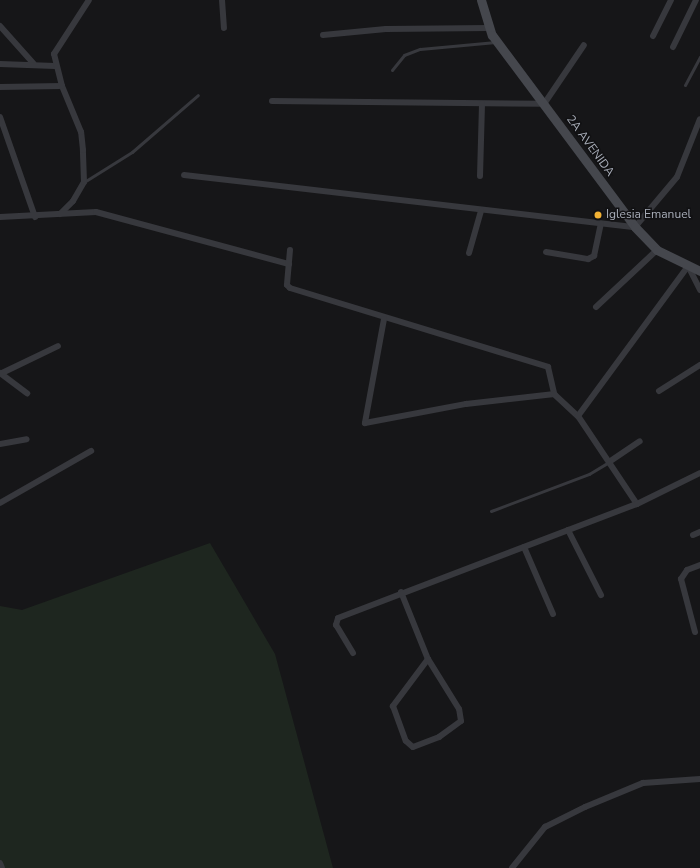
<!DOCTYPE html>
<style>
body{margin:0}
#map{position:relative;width:700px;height:868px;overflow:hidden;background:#161618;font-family:"Nunito Sans",sans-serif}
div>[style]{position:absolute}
.green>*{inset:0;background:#1e261f}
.lane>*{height:3px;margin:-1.5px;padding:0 1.5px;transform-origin:1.5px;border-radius:1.5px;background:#37383d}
.street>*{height:6px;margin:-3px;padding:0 3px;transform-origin:3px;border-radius:3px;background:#37383d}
.secondary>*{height:9px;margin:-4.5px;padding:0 4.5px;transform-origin:4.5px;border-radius:4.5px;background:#45474d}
.dots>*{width:11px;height:11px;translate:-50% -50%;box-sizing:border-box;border:2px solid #111113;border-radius:50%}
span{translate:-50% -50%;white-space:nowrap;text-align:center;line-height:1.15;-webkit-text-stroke:3px #111113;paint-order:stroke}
.street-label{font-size:12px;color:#a8adb8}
.poi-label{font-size:12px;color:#a8adb8}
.left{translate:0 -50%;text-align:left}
</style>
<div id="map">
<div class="green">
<i style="clip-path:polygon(210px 543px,275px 654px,333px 868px,0 868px,0 606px,22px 610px)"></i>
</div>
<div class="lane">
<i style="left:392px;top:70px;width:19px;rotate:-51deg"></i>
<i style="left:404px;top:55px;width:17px;rotate:-21deg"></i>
<i style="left:420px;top:49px;width:76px;rotate:-5.3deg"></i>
<i style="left:685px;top:85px;width:32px;rotate:-62deg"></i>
<i style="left:84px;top:182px;width:57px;rotate:-32deg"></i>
<i style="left:132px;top:152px;width:87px;rotate:-40.8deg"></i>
<i style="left:491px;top:511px;width:105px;rotate:-20.7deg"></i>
<i style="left:589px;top:474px;width:23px;rotate:-31deg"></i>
</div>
<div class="street">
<i style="left:222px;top:0;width:28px;rotate:86deg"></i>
<i style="left:0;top:26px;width:50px;rotate:48.3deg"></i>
<i style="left:323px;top:35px;width:63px;rotate:-5.4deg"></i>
<i style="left:386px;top:29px;width:103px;rotate:-0.6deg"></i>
<i style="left:653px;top:36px;width:40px;rotate:-63.4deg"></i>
<i style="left:673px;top:47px;width:52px;rotate:-63.9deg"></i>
<i style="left:0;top:64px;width:55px;rotate:2.1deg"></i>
<i style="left:0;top:87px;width:62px;rotate:-0.9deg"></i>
<i style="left:272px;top:101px;width:272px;rotate:0.6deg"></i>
<i style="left:544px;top:104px;width:71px;rotate:-55.9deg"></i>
<i style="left:0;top:117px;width:106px;rotate:70.7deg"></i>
<i style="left:184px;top:175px;width:454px;rotate:6.6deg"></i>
<i style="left:635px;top:227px;width:65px;rotate:-50deg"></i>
<i style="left:677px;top:177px;width:62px;rotate:-68.4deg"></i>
<i style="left:480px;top:176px;width:72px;rotate:-88.4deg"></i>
<i style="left:60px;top:214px;width:18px;rotate:-45deg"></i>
<i style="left:73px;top:201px;width:22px;rotate:-60deg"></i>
<i style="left:84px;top:182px;width:32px;rotate:-92deg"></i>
<i style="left:83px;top:150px;width:18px;rotate:-96deg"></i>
<i style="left:81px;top:132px;width:50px;rotate:-112.4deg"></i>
<i style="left:62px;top:86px;width:33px;rotate:-104deg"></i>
<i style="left:54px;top:54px;width:64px;rotate:-57.1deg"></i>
<i style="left:0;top:217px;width:96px;rotate:-3deg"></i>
<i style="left:96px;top:212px;width:200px;rotate:15.1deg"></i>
<i style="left:290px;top:250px;width:35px;rotate:95deg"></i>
<i style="left:287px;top:285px;width:4px;rotate:45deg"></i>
<i style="left:290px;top:288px;width:270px;rotate:17deg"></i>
<i style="left:548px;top:367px;width:28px;rotate:77deg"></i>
<i style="left:546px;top:252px;width:43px;rotate:9.5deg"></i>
<i style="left:588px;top:259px;width:7px;rotate:-27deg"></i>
<i style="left:594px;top:256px;width:33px;rotate:-78deg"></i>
<i style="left:469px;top:253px;width:44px;rotate:-74.1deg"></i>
<i style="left:596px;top:307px;width:83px;rotate:-43.1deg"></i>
<i style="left:384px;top:319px;width:106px;rotate:100.4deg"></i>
<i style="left:365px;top:423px;width:103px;rotate:-10.7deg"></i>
<i style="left:466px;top:404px;width:89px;rotate:-6.5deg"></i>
<i style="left:554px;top:394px;width:33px;rotate:43deg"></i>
<i style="left:578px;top:416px;width:106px;rotate:56.2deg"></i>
<i style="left:0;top:373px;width:34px;rotate:37deg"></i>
<i style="left:2px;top:373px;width:62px;rotate:-25.7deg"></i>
<i style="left:659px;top:391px;width:49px;rotate:-32.4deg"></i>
<i style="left:578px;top:416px;width:186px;rotate:-53.7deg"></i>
<i style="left:688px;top:266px;width:27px;rotate:63deg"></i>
<i style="left:0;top:444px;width:27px;rotate:-10deg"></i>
<i style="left:609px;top:462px;width:37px;rotate:-34deg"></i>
<i style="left:0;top:503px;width:105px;rotate:-29.7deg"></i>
<i style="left:568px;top:530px;width:73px;rotate:63.1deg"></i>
<i style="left:693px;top:535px;width:8px;rotate:-23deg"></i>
<i style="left:524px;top:547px;width:73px;rotate:66.6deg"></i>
<i style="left:401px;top:592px;width:72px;rotate:68.1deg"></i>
<i style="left:428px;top:659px;width:59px;rotate:126.7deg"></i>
<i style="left:393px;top:706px;width:37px;rotate:70deg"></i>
<i style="left:406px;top:741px;width:9px;rotate:41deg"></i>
<i style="left:413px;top:747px;width:28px;rotate:-21deg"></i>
<i style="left:439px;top:737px;width:27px;rotate:-36deg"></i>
<i style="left:461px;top:721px;width:12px;rotate:-99deg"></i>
<i style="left:459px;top:709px;width:59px;rotate:-121.8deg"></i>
<i style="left:695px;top:632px;width:55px;rotate:-104.8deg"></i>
<i style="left:681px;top:579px;width:11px;rotate:-56deg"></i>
<i style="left:687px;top:570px;width:14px;rotate:-21deg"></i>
<i style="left:353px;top:653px;width:33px;rotate:-121deg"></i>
<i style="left:336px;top:625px;width:7px;rotate:-74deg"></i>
<i style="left:338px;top:618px;width:320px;rotate:-20.9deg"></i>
<i style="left:637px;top:504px;width:70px;rotate:-26.2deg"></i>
<i style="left:0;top:863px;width:5px;rotate:68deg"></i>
<i style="left:512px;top:868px;width:53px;rotate:-51.2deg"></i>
<i style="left:545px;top:827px;width:45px;rotate:-26.6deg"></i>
<i style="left:585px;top:807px;width:63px;rotate:-22.5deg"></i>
<i style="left:643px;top:783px;width:57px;rotate:-4deg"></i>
</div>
<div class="secondary">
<i style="left:481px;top:0;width:37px;rotate:73deg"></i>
<i style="left:492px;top:35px;width:239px;rotate:53.3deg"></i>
<i style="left:635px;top:227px;width:32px;rotate:46deg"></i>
<i style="left:657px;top:250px;width:48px;rotate:26deg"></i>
</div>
<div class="dots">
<i style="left:598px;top:215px;background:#f2b134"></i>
</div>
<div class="street-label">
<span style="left:590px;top:146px;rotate:54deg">2A AVENIDA</span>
</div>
<div class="poi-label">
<span class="left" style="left:606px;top:215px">Iglesia Emanuel</span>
</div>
</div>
